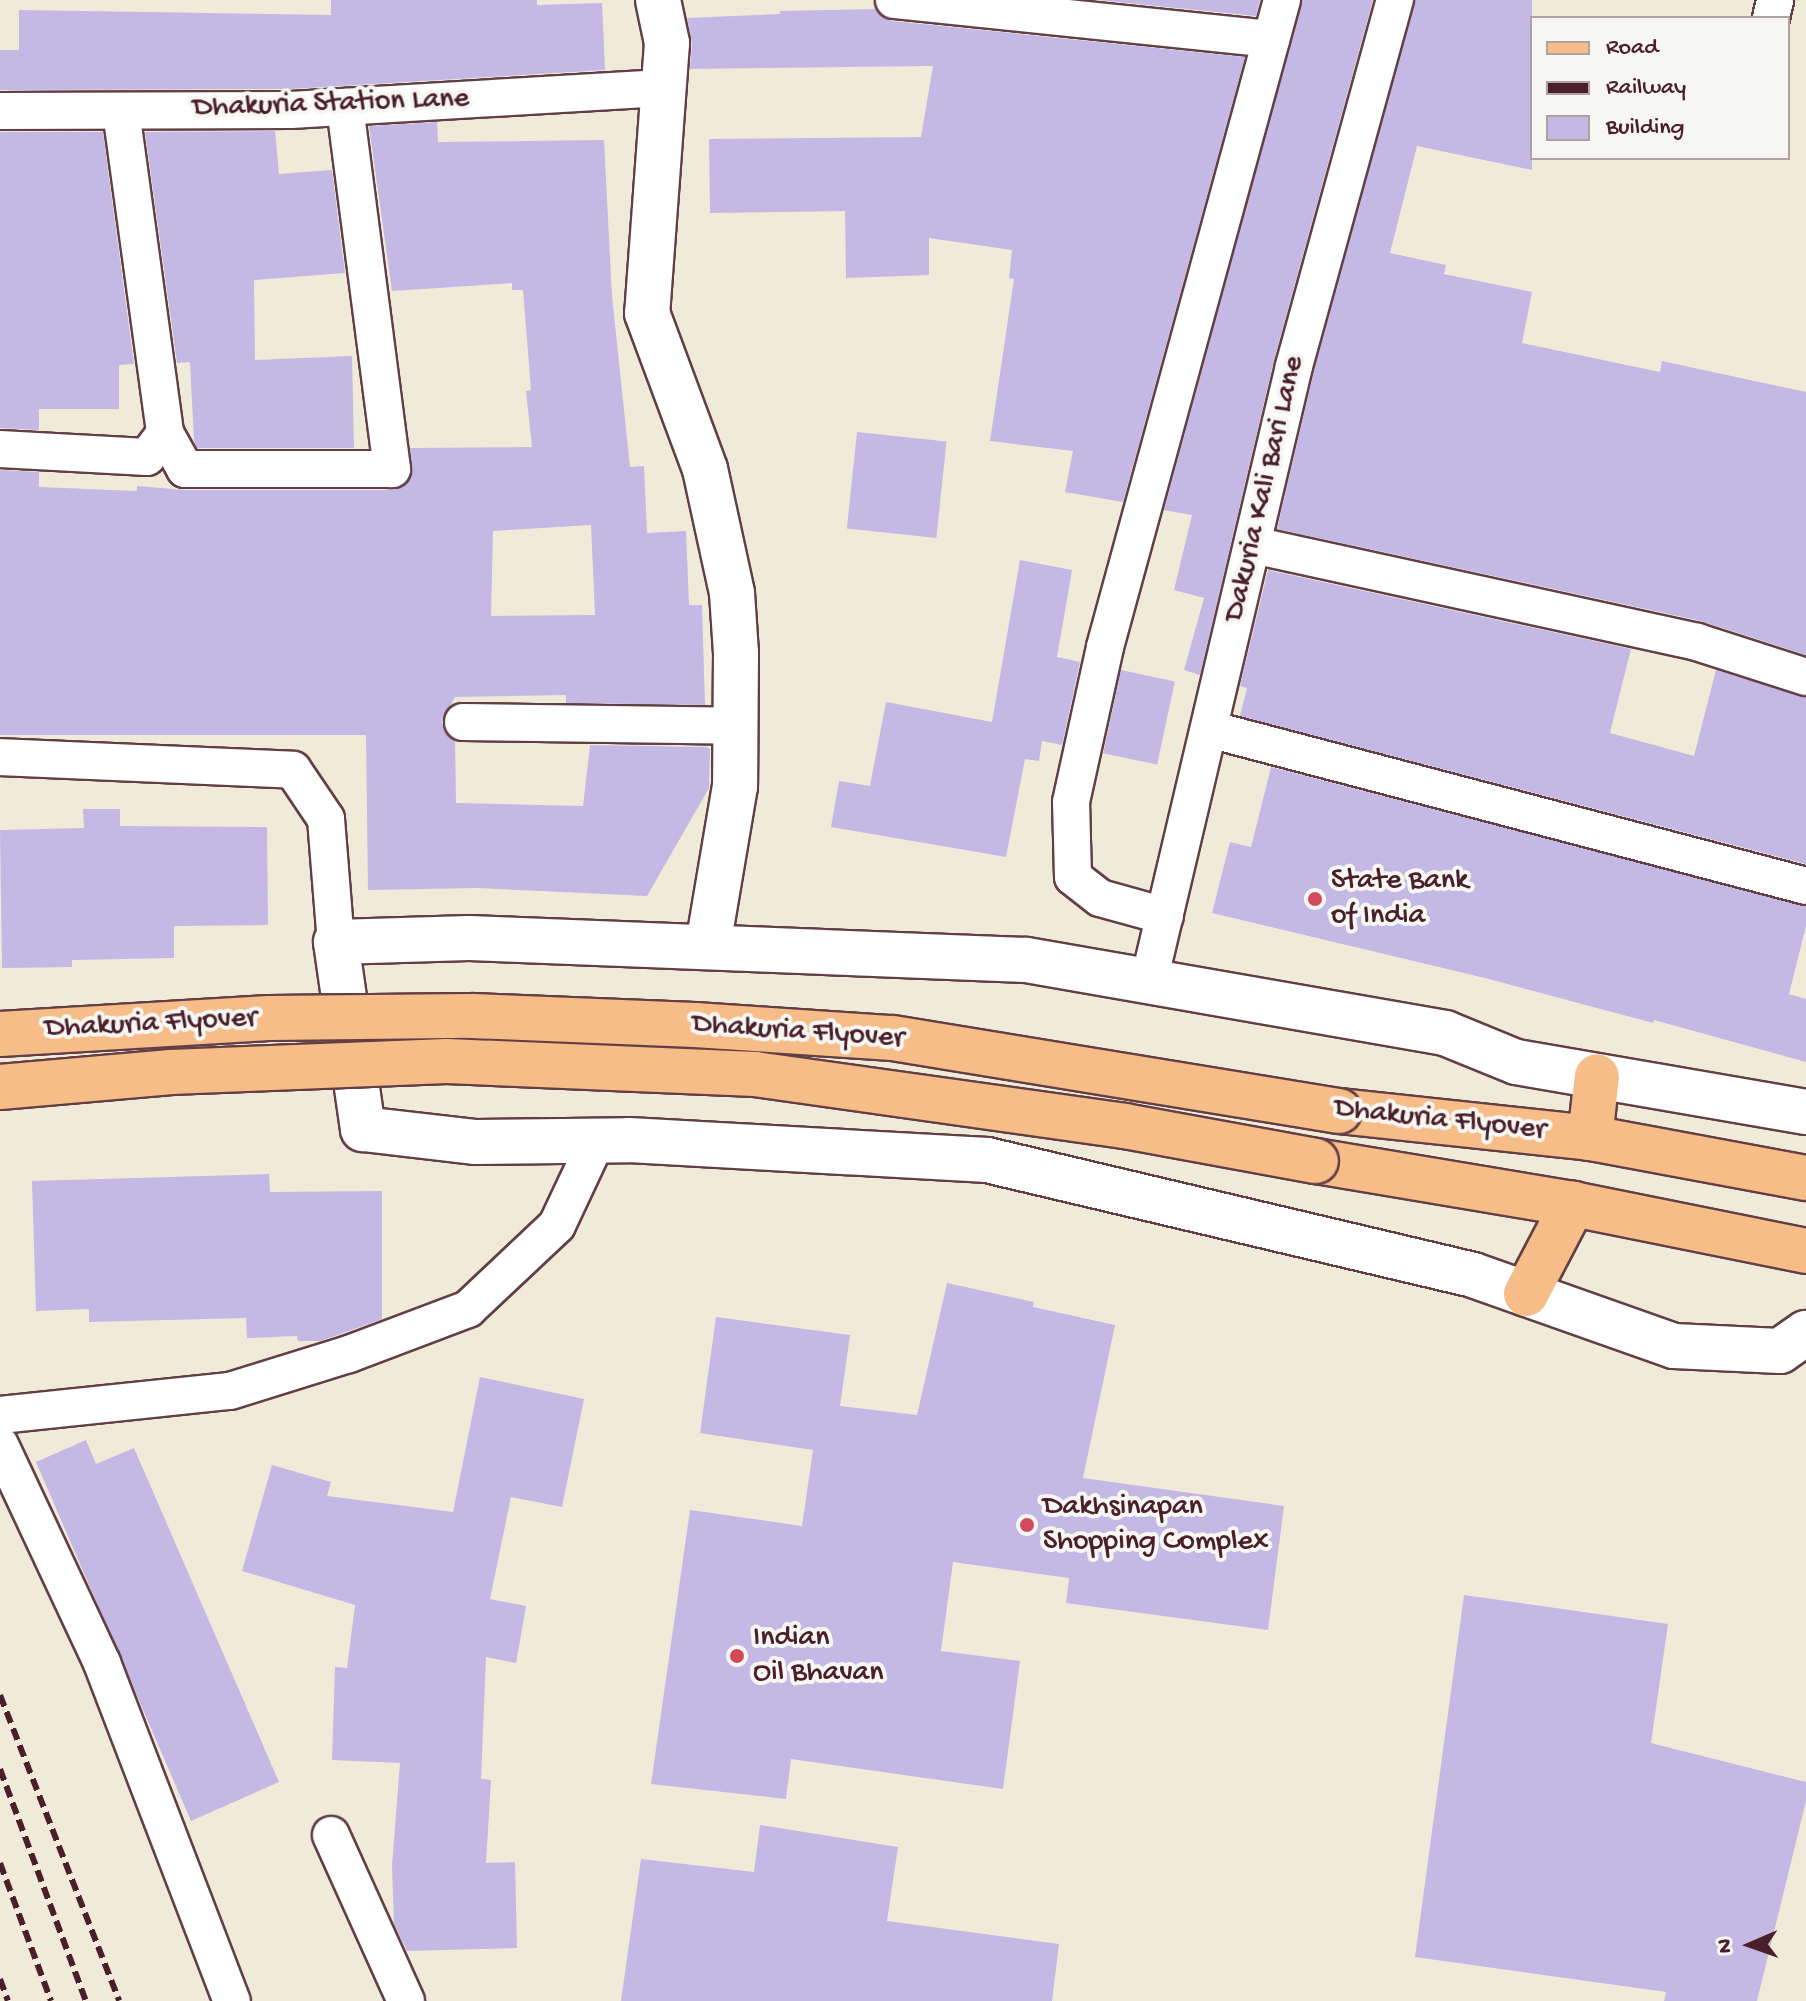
<!DOCTYPE html>
<style>
body{margin:0}
#map{position:relative;width:1806px;height:2001px;overflow:hidden;background:#f0ebd8;font-family:"Gochi Hand",sans-serif}
div>[style]{position:absolute}
.building>*{inset:0;background:#c4b8e4;transform-origin:0 0}
.roads{filter:drop-shadow(2px 0 #633e45) drop-shadow(-2px 0 #633e45) drop-shadow(0 2px #633e45) drop-shadow(0 -2px #633e45)}
.minor>*{height:36px;margin:-18px;padding:0 18px;transform-origin:18px;border-radius:18px;background:#fff}
.tertiary>*{height:44px;margin:-22px;padding:0 22px;transform-origin:22px;border-radius:22px;background:#fff}
.primary>*{height:44px;margin:-22px;padding:0 22px;transform-origin:22px;border-radius:22px;background:#f7bd88}
.rail>*{height:6px;margin-top:-3px;transform-origin:0;background:repeating-linear-gradient(90deg,#4a1f2b 0 12px,transparent 0 18px)}
.bridges{filter:drop-shadow(2px 0 #633e45) drop-shadow(-2px 0 #633e45) drop-shadow(0 2px #633e45) drop-shadow(0 -2px #633e45)}
.primary-bridge>*{height:44px;margin:-22px;padding:0 22px;transform-origin:22px;border-radius:22px;background:#f7bd88}
.dots>*{width:22px;height:22px;translate:-50% -50%;box-sizing:border-box;border:4px solid #f6f6f2;border-radius:50%}
span{translate:-50% -50%;white-space:nowrap;text-align:center;line-height:1.15;-webkit-text-stroke:8px #f6f6f2;paint-order:stroke}
.street-label{font-size:30px;color:#4a1f2b}
.poi-label{font-size:30px;color:#4a1f2b}
.left{translate:0 -50%;text-align:left}
.legend{position:absolute;left:1530px;top:16px;width:260px;height:144px;box-sizing:border-box;background:#f6f6f2;border:2px solid #b1a0a2;margin:0;padding:10px 14px;list-style:none;font-size:24px;color:#4a1f2b}
.legend li{display:flex;align-items:center;gap:16px;height:40px}
.legend b{width:40px;border:2px solid #b1a0a2}
.north{position:absolute;left:1710px;top:1905px;width:80px;height:80px;-webkit-text-stroke:6px #f6f6f2;paint-order:stroke;rotate:268deg;font-size:22px;font-weight:700;line-height:32px;text-align:center;color:#4a1f2b}
.north::after{content:'';display:block;margin:auto;width:28px;height:36px;background:#4a1f2b;clip-path:polygon(50% 0,100% 100%,50% 72%,0 100%)}
</style>
<div id="map">
<div class="building">
<i style="clip-path:polygon(331px 0,537px 0,537px 5px,602px 3px,605px 70px,290px 89px,0 90px,0 50px,19px 50px,19px 10px,331px 15px)"></i>
<i style="clip-path:polygon(1098px 0,1260px 0,1256px 16px)"></i>
<i style="clip-path:polygon(1302px 0,1373px 0,1274px 360px,1200px 675px,1184px 670px,1204px 598px,1174px 590px,1192px 515px,1164px 510px)"></i>
<i style="clip-path:polygon(1415px 0,1532px 0,1532px 170px,1417px 146px,1390px 253px,1446px 265px,1444px 274px,1532px 292px,1522px 343px,1660px 372px,1662px 361px,1806px 392px,1806px 655px,1701px 621px,1277px 529px,1314px 371px)"></i>
<i style="clip-path:polygon(875px 9px,892px 21px,1245px 57px,1123px 502px,1065px 492px,1073px 451px,990px 441px,1014px 279px,1009px 278px,1012px 250px,929px 238px,929px 275px,846px 278px,845px 211px,710px 213px,709px 139px,921px 137px,933px 66px,690px 69px,692px 44px,687px 18px,780px 14px,780px 11px)"></i>
<i style="clip-path:polygon(evenodd,437px 122px,438px 142px,604px 140px,612px 296px,630px 467px,644px 466px,647px 533px,686px 531px,689px 605px,702px 605px,705px 705px,566px 703px,566px 695px,455px 697px,442px 722px,445px 733px,455px 741px,456px 803px,583px 806px,590px 745px,706px 747px,710px 749px,709px 788px,647px 896px,478px 888px,368px 890px,366px 735px,0 735px,0 470px,39px 472px,39px 487px,137px 491px,137px 486px,185px 490px,392px 490px,404px 486px,411px 477px,410px 448px,532px 447px,526px 391px,531px 390px,523px 290px,512px 290px,512px 283px,392px 291px,369px 126px,437px 122px,591px 525px,595px 615px,491px 616px,493px 531px,591px 525px)"></i>
<i style="clip-path:polygon(275px 131px,279px 174px,332px 170px,345px 273px,254px 280px,255px 360px,352px 356px,354px 448px,197px 448px,194px 441px,190px 362px,177px 363px,145px 132px)"></i>
<i style="clip-path:polygon(0 132px,103px 132px,134px 364px,119px 365px,119px 409px,39px 409px,39px 430px,0 428px)"></i>
<i style="left:857px;top:432px;width:90px;height:97px;rotate:6deg"></i>
<i style="clip-path:polygon(1020px 560px,1072px 570px,1057px 657px,1080px 662px,1062px 745px,1042px 741px,1039px 761px,1025px 759px,1006px 857px,831px 827px,839px 781px,870px 786px,886px 702px,992px 722px)"></i>
<i style="clip-path:polygon(1268px 570px,1631px 649px,1610px 733px,1694px 756px,1716px 670px,1806px 697px,1806px 864px,1240px 716px,1247px 688px,1240px 686px)"></i>
<i style="left:1121px;top:670px;width:55px;height:85px;rotate:12deg"></i>
<i style="clip-path:polygon(1271px 767px,1806px 906px,1806px 926px,1789px 994px,1806px 999px,1806px 1062px,1654px 1020px,1653px 1023px,1489px 979px,1212px 913px,1230px 842px,1251px 847px)"></i>
<i style="clip-path:polygon(83px 809px,120px 809px,120px 826px,267px 827px,268px 925px,174px 926px,174px 958px,72px 960px,72px 967px,2px 968px,0 830px,84px 828px)"></i>
<i style="clip-path:polygon(269px 1174px,270px 1192px,382px 1191px,382px 1319px,321px 1341px,298px 1341px,297px 1336px,247px 1338px,246px 1318px,89px 1322px,89px 1309px,36px 1311px,32px 1181px)"></i>
<i style="clip-path:polygon(947px 1283px,1034px 1302px,1033px 1307px,1115px 1325px,1083px 1478px,1284px 1506px,1268px 1630px,1066px 1603px,1069px 1578px,953px 1562px,941px 1651px,1020px 1661px,1003px 1789px,791px 1759px,786px 1799px,651px 1784px,690px 1510px,802px 1526px,813px 1450px,700px 1433px,716px 1317px,850px 1335px,840px 1406px,917px 1415px)"></i>
<i style="clip-path:polygon(480px 1377px,584px 1399px,562px 1507px,511px 1497px,490px 1599px,526px 1606px,516px 1663px,486px 1657px,481px 1779px,491px 1780px,486px 1863px,515px 1862px,517px 1948px,407px 1951px,394px 1924px,392px 1866px,400px 1763px,332px 1760px,335px 1667px,347px 1668px,355px 1605px,242px 1571px,272px 1465px,331px 1482px,327px 1496px,453px 1512px)"></i>
<i style="clip-path:polygon(86px 1440px,96px 1464px,134px 1448px,279px 1782px,191px 1821px,36px 1462px)"></i>
<i style="clip-path:polygon(1464px 1595px,1668px 1624px,1651px 1743px,1806px 1782px,1806px 1801px,1757px 2001px,1664px 2001px,1666px 1992px,1415px 1957px)"></i>
<i style="clip-path:polygon(760px 1825px,898px 1847px,887px 1921px,1059px 1944px,1052px 2001px,621px 2001px,641px 1859px,754px 1872px)"></i>
</div>
<div class="roads">
<div class="minor">
<i style="left:894px;top:0;width:379px;rotate:5.9deg"></i>
<i style="left:1771px;top:18px;width:18px;rotate:-77deg"></i>
<i style="left:0;top:111px;width:291px;rotate:-0.2deg"></i>
<i style="left:291px;top:110px;width:372px;rotate:-3.4deg"></i>
<i style="left:121px;top:111px;width:325px;rotate:82.2deg"></i>
<i style="left:165px;top:433px;width:41px;rotate:60.9deg"></i>
<i style="left:185px;top:469px;width:207px"></i>
<i style="left:392px;top:469px;width:365px;rotate:-97.4deg"></i>
<i style="left:0;top:449px;width:147px;rotate:3.1deg"></i>
<i style="left:147px;top:457px;width:30px;rotate:-53deg"></i>
<i style="left:1253px;top:545px;width:454px;rotate:12.3deg"></i>
<i style="left:1697px;top:642px;width:114px;rotate:17.8deg"></i>
<i style="left:463px;top:722px;width:273px;rotate:0.8deg"></i>
<i style="left:1209px;top:729px;width:617px;rotate:14.73deg"></i>
<i style="left:0;top:757px;width:293px;rotate:2.5deg"></i>
<i style="left:293px;top:770px;width:59px;rotate:56deg"></i>
<i style="left:326px;top:819px;width:123px;rotate:85.4deg"></i>
<i style="left:1165px;top:916px;width:67px;rotate:-164.5deg"></i>
<i style="left:1100px;top:898px;width:34px;rotate:-142deg"></i>
<i style="left:1073px;top:877px;width:75px;rotate:-91.5deg"></i>
<i style="left:1071px;top:802px;width:159px;rotate:-77.6deg"></i>
<i style="left:1105px;top:647px;width:671px;rotate:-74.7deg"></i>
<i style="left:1149px;top:981px;width:632px;rotate:-76.73deg"></i>
<i style="left:1294px;top:366px;width:380px;rotate:-74.6deg"></i>
<i style="left:0;top:1415px;width:231px;rotate:-6deg"></i>
<i style="left:230px;top:1391px;width:125px;rotate:-17.3deg"></i>
<i style="left:349px;top:1354px;width:127px;rotate:-20.7deg"></i>
<i style="left:468px;top:1309px;width:122px;rotate:-43.3deg"></i>
<i style="left:557px;top:1225px;width:94px;rotate:-64.8deg"></i>
<i style="left:0;top:1445px;width:241px;rotate:64.9deg"></i>
<i style="left:102px;top:1663px;width:362px;rotate:69deg"></i>
<i style="left:331px;top:1835px;width:182px;rotate:65.7deg"></i>
</div>
<div class="tertiary">
<i style="left:658px;top:0;width:44px;rotate:78.2deg"></i>
<i style="left:667px;top:43px;width:271px;rotate:94.2deg"></i>
<i style="left:647px;top:313px;width:166px;rotate:69.6deg"></i>
<i style="left:705px;top:469px;width:127px;rotate:77.7deg"></i>
<i style="left:732px;top:593px;width:60px;rotate:86.2deg"></i>
<i style="left:736px;top:653px;width:133px;rotate:90.4deg"></i>
<i style="left:735px;top:786px;width:161px;rotate:99.6deg"></i>
<i style="left:1806px;top:1112px;width:294px;rotate:-170.2deg"></i>
<i style="left:1516px;top:1062px;width:77px;rotate:-157.8deg"></i>
<i style="left:1445px;top:1033px;width:426px;rotate:-170.1deg"></i>
<i style="left:1025px;top:960px;width:556px;rotate:-177.73deg"></i>
<i style="left:469px;top:938px;width:133px;rotate:178.3deg"></i>
<i style="left:336px;top:942px;width:189px;rotate:81.8deg"></i>
<i style="left:363px;top:1129px;width:114px;rotate:6.6deg"></i>
<i style="left:476px;top:1142px;width:153px;rotate:-0.7deg"></i>
<i style="left:629px;top:1140px;width:359px;rotate:3.2deg"></i>
<i style="left:987px;top:1160px;width:499px;rotate:13.3deg"></i>
<i style="left:1473px;top:1275px;width:213px;rotate:19.5deg"></i>
<i style="left:1674px;top:1346px;width:106px;rotate:2.7deg"></i>
<i style="left:1780px;top:1351px;width:32px;rotate:-35deg"></i>
</div>
<div class="primary">
<i style="left:1339px;top:1111px;width:252px;rotate:6.1deg"></i>
<i style="left:1590px;top:1138px;width:220px;rotate:10.5deg"></i>
<i style="left:1590px;top:1138px;width:62px;rotate:-83.6deg"></i>
<i style="left:1316px;top:1161px;width:261px;rotate:9.5deg"></i>
<i style="left:1573px;top:1204px;width:238px;rotate:11.4deg"></i>
<i style="left:1526px;top:1294px;width:102px;rotate:-62.4deg"></i>
</div>
</div>
<div class="rail">
<i style="left:0;top:1695px;width:328px;rotate:68.7deg"></i>
<i style="left:0;top:1769px;width:247px;rotate:69.7deg"></i>
<i style="left:0;top:1863px;width:147px;rotate:69.7deg"></i>
<i style="left:0;top:1979px;width:23px;rotate:70deg"></i>
</div>
<div class="bridges">
<div class="primary-bridge">
<i style="left:0;top:1034px;width:269px;rotate:-3.4deg"></i>
<i style="left:269px;top:1018px;width:203px;rotate:-0.6deg"></i>
<i style="left:472px;top:1016px;width:223px;rotate:2.3deg"></i>
<i style="left:695px;top:1025px;width:198px;rotate:3.8deg"></i>
<i style="left:893px;top:1038px;width:452px;rotate:9.3deg"></i>
<i style="left:0;top:1087px;width:172px;rotate:-5deg"></i>
<i style="left:171px;top:1072px;width:276px;rotate:-2.3deg"></i>
<i style="left:447px;top:1061px;width:308px;rotate:2.4deg"></i>
<i style="left:755px;top:1074px;width:374px;rotate:8deg"></i>
<i style="left:1125px;top:1126px;width:194px;rotate:10.4deg"></i>
</div>
</div>
<div class="dots">
<i style="left:1315px;top:899px;background:#d1495b"></i>
<i style="left:1027px;top:1525px;background:#d1495b"></i>
<i style="left:737px;top:1656px;background:#d1495b"></i>
</div>
<div class="street-label">
<span style="left:331px;top:105px;rotate:-2deg">Dhakuria Station Lane</span>
<span style="left:1266px;top:489px;rotate:-77deg">Dakuria Kali Bari Lane</span>
<span style="left:151px;top:1025px;rotate:-3deg">Dhakuria Flyover</span>
<span style="left:798px;top:1033px;rotate:4deg">Dhakuria Flyover</span>
<span style="left:1440px;top:1121px;rotate:6deg">Dhakuria Flyover</span>
</div>
<div class="poi-label">
<span class="left" style="left:1331px;top:899px">State Bank<br>of India</span>
<span class="left" style="left:1043px;top:1525px">Dakhsinapan<br>Shopping Complex</span>
<span class="left" style="left:753px;top:1656px">Indian<br>Oil Bhavan</span>
</div>
<ul class="legend">
<li><b style="height:10px;background:#f7bd88"></b>Road</li>
<li><b style="height:10px;background:#4a1f2b"></b>Railway</li>
<li><b style="height:22px;background:#c4b8e4"></b>Building</li>
</ul>
<div class="north">N</div>
</div>
